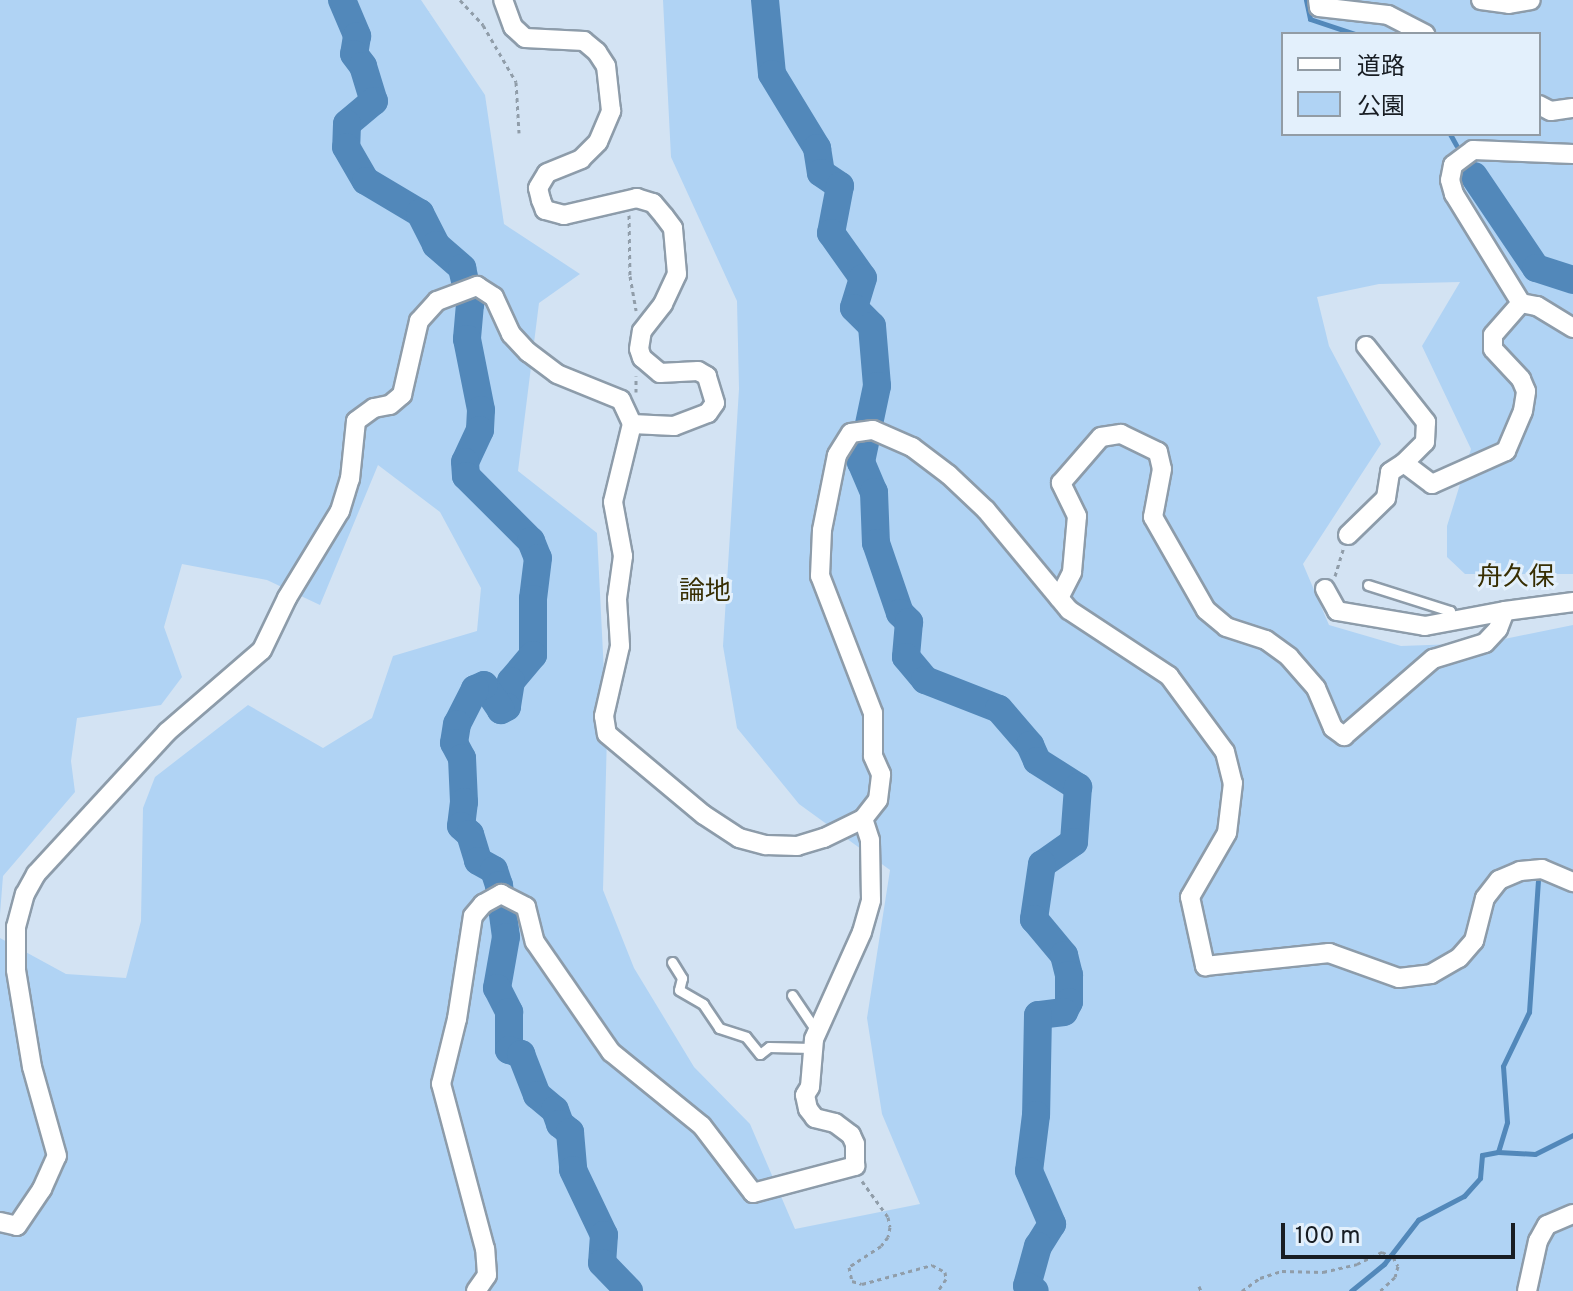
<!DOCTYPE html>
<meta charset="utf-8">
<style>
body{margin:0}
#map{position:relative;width:1573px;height:1291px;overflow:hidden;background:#d3e3f3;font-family:Overpass,"Noto Sans JP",sans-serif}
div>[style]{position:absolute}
.green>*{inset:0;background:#b0d3f4}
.stream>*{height:5px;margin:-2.5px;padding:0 2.5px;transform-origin:2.5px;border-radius:2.5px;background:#5288ba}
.river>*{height:28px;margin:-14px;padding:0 14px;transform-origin:14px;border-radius:14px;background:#5288ba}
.path>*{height:3px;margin-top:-1.5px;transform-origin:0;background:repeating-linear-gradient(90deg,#909da9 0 4px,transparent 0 8px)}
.roads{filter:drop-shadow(2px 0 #8d9caa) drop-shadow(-2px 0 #8d9caa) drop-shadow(0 2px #8d9caa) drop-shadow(0 -2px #8d9caa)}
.lane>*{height:9px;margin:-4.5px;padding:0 4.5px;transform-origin:4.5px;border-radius:4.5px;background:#fff}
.street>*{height:18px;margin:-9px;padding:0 9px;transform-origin:9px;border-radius:9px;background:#fff}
span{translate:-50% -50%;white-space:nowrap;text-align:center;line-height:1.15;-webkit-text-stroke:6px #e3f0fc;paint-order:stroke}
.neighbourhood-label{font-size:26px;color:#372e02}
.legend{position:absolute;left:1281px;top:32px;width:260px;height:104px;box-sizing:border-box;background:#e3f0fc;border:2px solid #929ca5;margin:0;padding:10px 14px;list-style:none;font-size:24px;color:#181d23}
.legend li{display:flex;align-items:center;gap:16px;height:40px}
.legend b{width:40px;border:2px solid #929ca5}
.scale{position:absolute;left:1281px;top:1223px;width:234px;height:36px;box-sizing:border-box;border:4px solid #181d23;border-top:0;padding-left:10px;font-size:24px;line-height:28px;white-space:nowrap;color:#181d23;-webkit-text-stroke:6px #e3f0fc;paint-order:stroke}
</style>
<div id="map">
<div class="green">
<i style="clip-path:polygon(evenodd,0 0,421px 0,485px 95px,504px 224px,580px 274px,539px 303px,518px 471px,597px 533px,607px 734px,603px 890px,634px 968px,694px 1067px,750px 1124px,795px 1229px,920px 1204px,882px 1114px,867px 1018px,890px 870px,799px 804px,737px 728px,723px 646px,739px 389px,737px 301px,671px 157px,663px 0,1573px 0,1573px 574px,1465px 574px,1447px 557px,1447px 526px,1471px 449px,1422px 346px,1460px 282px,1379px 284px,1317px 297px,1329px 346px,1381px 444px,1303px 564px,1329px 625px,1401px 646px,1485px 643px,1573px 625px,1573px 1291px,0 1291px,0 938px,66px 974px,126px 978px,141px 921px,143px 808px,155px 777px,248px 705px,323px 748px,372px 718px,393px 656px,477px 631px,481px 588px,440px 512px,378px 465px,320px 605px,267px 580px,182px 564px,164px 627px,182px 677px,161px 705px,77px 718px,71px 761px,75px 792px,3px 876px,0 914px,0 0,1283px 34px,1539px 34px,1539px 134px,1283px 134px,1283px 34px)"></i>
</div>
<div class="stream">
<i style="left:1306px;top:0;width:19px;rotate:78deg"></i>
<i style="left:1310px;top:19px;width:47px;rotate:18.4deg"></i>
<i style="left:1450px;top:134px;width:13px;rotate:61deg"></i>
<i style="left:1470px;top:169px;width:8px;rotate:60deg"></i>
<i style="left:1498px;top:1152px;width:31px;rotate:-73deg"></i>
<i style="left:1507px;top:1122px;width:56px;rotate:-94.1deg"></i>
<i style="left:1503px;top:1066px;width:60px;rotate:-64.3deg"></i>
<i style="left:1529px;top:1012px;width:131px;rotate:-86.1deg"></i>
<i style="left:1351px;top:1291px;width:43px;rotate:-39.3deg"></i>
<i style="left:1384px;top:1264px;width:56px;rotate:-52.3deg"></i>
<i style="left:1418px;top:1220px;width:52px;rotate:-27.6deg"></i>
<i style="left:1464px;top:1196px;width:24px;rotate:-48deg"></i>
<i style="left:1480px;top:1178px;width:23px;rotate:-85deg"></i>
<i style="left:1482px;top:1155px;width:16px;rotate:-11deg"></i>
<i style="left:1498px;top:1152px;width:37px;rotate:3deg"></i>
<i style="left:1535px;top:1154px;width:42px;rotate:-26.6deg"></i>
</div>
<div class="river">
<i style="left:342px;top:0;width:39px;rotate:67deg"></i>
<i style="left:357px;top:36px;width:18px;rotate:99deg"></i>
<i style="left:354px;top:54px;width:15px;rotate:53deg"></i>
<i style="left:363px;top:66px;width:37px;rotate:73deg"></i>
<i style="left:374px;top:101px;width:35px;rotate:140deg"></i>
<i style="left:347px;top:124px;width:23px;rotate:92deg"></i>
<i style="left:346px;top:147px;width:39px;rotate:60deg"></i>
<i style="left:366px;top:181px;width:63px;rotate:30.7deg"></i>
<i style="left:420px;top:213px;width:36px;rotate:63deg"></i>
<i style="left:436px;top:245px;width:35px;rotate:41deg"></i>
<i style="left:462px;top:268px;width:37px;rotate:77deg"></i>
<i style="left:470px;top:304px;width:35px;rotate:95deg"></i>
<i style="left:467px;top:339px;width:72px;rotate:78.8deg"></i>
<i style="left:481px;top:410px;width:20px;rotate:93deg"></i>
<i style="left:480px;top:430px;width:35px;rotate:115deg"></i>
<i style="left:465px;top:462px;width:14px;rotate:86deg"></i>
<i style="left:466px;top:476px;width:92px;rotate:45deg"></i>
<i style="left:531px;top:541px;width:18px;rotate:68deg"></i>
<i style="left:538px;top:558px;width:41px;rotate:97deg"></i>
<i style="left:533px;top:599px;width:56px;rotate:90deg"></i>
<i style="left:533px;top:655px;width:34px;rotate:130deg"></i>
<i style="left:511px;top:681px;width:26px;rotate:99deg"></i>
<i style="left:507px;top:707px;width:7px;rotate:153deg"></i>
<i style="left:501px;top:710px;width:30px;rotate:-124deg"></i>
<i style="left:484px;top:685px;width:10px;rotate:156deg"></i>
<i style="left:475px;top:689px;width:39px;rotate:117deg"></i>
<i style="left:457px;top:724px;width:19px;rotate:99deg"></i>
<i style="left:454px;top:743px;width:17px;rotate:62deg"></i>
<i style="left:462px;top:758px;width:44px;rotate:87.4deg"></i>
<i style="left:464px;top:802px;width:24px;rotate:97deg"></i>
<i style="left:461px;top:826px;width:12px;rotate:42deg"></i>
<i style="left:470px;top:834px;width:28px;rotate:73deg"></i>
<i style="left:478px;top:861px;width:18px;rotate:29deg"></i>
<i style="left:494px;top:870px;width:16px;rotate:72deg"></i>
<i style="left:499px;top:885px;width:52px;rotate:82.3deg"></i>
<i style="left:506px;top:937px;width:52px;rotate:100deg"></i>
<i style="left:497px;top:988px;width:27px;rotate:63deg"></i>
<i style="left:509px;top:1012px;width:38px;rotate:90deg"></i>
<i style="left:509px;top:1050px;width:13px;rotate:18deg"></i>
<i style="left:521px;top:1054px;width:44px;rotate:68.7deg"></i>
<i style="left:537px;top:1095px;width:23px;rotate:40deg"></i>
<i style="left:555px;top:1110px;width:15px;rotate:70deg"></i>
<i style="left:560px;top:1124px;width:13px;rotate:39deg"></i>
<i style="left:570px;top:1132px;width:38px;rotate:85deg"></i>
<i style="left:573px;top:1170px;width:72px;rotate:64.5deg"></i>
<i style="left:604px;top:1235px;width:28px;rotate:94deg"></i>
<i style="left:602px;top:1263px;width:39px;rotate:46deg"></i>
<i style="left:765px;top:0;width:74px;rotate:84.6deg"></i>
<i style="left:772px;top:74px;width:87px;rotate:58.7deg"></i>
<i style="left:817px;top:148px;width:25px;rotate:81deg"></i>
<i style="left:821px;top:173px;width:23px;rotate:34deg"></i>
<i style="left:840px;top:186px;width:48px;rotate:100.8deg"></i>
<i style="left:831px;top:233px;width:55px;rotate:54.6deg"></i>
<i style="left:863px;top:278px;width:31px;rotate:107deg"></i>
<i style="left:854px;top:308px;width:25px;rotate:45deg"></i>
<i style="left:872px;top:326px;width:60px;rotate:85.2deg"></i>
<i style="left:877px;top:386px;width:78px;rotate:101.9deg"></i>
<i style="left:861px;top:462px;width:33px;rotate:67deg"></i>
<i style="left:874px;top:492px;width:51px;rotate:87.8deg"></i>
<i style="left:876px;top:543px;width:74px;rotate:71.1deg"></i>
<i style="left:900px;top:613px;width:13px;rotate:45deg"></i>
<i style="left:909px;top:622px;width:35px;rotate:95deg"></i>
<i style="left:906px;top:657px;width:30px;rotate:50deg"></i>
<i style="left:925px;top:680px;width:79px;rotate:21.4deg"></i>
<i style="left:999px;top:709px;width:48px;rotate:49.3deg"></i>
<i style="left:1030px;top:745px;width:17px;rotate:66deg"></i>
<i style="left:1037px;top:761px;width:49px;rotate:32.4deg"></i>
<i style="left:1078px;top:787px;width:55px;rotate:94.2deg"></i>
<i style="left:1074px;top:842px;width:39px;rotate:145deg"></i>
<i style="left:1042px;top:864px;width:56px;rotate:98.3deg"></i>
<i style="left:1034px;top:919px;width:47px;rotate:50.2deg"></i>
<i style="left:1064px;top:955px;width:21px;rotate:76deg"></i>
<i style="left:1069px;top:975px;width:27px;rotate:90deg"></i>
<i style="left:1069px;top:1002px;width:11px;rotate:117deg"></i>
<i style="left:1064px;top:1012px;width:26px;rotate:173deg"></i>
<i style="left:1038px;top:1015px;width:100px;rotate:91.1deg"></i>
<i style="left:1036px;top:1115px;width:56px;rotate:97.1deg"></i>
<i style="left:1029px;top:1171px;width:58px;rotate:66.5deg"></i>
<i style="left:1052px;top:1224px;width:26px;rotate:122deg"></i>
<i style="left:1038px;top:1246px;width:41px;rotate:105.4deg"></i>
<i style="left:1027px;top:1286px;width:9px;rotate:32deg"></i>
<i style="left:1474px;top:176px;width:111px;rotate:56deg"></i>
<i style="left:1536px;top:268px;width:39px;rotate:18deg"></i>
</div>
<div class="path">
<i style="left:460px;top:0;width:34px;rotate:47deg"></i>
<i style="left:483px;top:25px;width:66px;rotate:59.9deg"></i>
<i style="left:516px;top:82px;width:51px;rotate:86.6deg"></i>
<i style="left:629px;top:215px;width:61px;rotate:89.1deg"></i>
<i style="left:630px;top:276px;width:35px;rotate:80deg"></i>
<i style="left:636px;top:392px;width:16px;rotate:-90deg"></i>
<i style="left:1335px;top:576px;width:28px;rotate:-73deg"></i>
<i style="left:862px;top:1181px;width:44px;rotate:54.2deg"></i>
<i style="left:888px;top:1217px;width:10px;rotate:79deg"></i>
<i style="left:890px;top:1227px;width:10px;rotate:101deg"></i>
<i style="left:888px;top:1237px;width:11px;rotate:128deg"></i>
<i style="left:881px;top:1246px;width:38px;rotate:147deg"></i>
<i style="left:849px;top:1267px;width:14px;rotate:78deg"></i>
<i style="left:852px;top:1281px;width:10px;rotate:17deg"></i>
<i style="left:862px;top:1284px;width:73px;rotate:-15.2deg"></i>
<i style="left:932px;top:1265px;width:15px;rotate:28deg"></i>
<i style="left:945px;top:1272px;width:7px;rotate:82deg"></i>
<i style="left:946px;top:1279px;width:14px;rotate:124deg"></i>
<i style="left:1199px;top:1286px;width:5px;rotate:68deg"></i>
<i style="left:1242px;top:1291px;width:22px;rotate:-36deg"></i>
<i style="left:1260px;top:1278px;width:23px;rotate:-18deg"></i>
<i style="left:1282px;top:1271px;width:41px;rotate:1.4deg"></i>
<i style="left:1323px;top:1272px;width:35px;rotate:-13deg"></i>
<i style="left:1357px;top:1264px;width:28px;rotate:-26deg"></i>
<i style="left:1382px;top:1252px;width:12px;rotate:24deg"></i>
<i style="left:1393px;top:1257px;width:10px;rotate:61deg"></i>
<i style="left:1398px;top:1266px;width:11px;rotate:105deg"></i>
<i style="left:1395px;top:1277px;width:21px;rotate:137deg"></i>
</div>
<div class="roads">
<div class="lane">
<i style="left:1368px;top:585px;width:86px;rotate:17.6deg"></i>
<i style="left:1450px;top:611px;width:10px;rotate:79deg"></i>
<i style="left:672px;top:962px;width:19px;rotate:58deg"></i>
<i style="left:682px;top:978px;width:12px;rotate:104deg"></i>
<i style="left:679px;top:990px;width:28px;rotate:30deg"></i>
<i style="left:703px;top:1004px;width:29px;rotate:56deg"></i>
<i style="left:719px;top:1028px;width:28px;rotate:18deg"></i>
<i style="left:746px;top:1037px;width:22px;rotate:51deg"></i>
<i style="left:760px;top:1054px;width:11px;rotate:-38deg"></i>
<i style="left:769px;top:1047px;width:43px;rotate:1.3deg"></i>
<i style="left:792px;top:995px;width:45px;rotate:56deg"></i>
</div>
<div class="street">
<i style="left:1318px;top:0;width:7px;rotate:82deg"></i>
<i style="left:1319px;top:7px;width:69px;rotate:6.6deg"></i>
<i style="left:1388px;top:15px;width:42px;rotate:27.2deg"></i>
<i style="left:1481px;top:0;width:28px;rotate:8deg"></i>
<i style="left:1509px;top:4px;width:22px;rotate:-10deg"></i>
<i style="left:1539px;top:105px;width:13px;rotate:27deg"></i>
<i style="left:1551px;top:111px;width:22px;rotate:-8deg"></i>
<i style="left:1573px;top:154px;width:100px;rotate:-177.7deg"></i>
<i style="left:1473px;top:150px;width:25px;rotate:143deg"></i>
<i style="left:1453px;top:165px;width:15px;rotate:101deg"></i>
<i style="left:1450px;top:180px;width:15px;rotate:74deg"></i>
<i style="left:1454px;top:194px;width:128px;rotate:58.4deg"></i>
<i style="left:1521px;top:303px;width:16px;rotate:11deg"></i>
<i style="left:1537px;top:306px;width:42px;rotate:31.4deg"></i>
<i style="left:1366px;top:346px;width:97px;rotate:51.7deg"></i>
<i style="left:1426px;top:422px;width:20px;rotate:93deg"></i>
<i style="left:1425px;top:442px;width:30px;rotate:135deg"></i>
<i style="left:632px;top:424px;width:80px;rotate:103.7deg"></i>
<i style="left:613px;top:502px;width:55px;rotate:79.5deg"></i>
<i style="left:623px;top:556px;width:43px;rotate:97.9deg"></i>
<i style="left:617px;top:599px;width:47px;rotate:86.3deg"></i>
<i style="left:620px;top:646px;width:72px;rotate:102.9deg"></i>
<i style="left:604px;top:716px;width:18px;rotate:81deg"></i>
<i style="left:607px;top:734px;width:126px;rotate:39.9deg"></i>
<i style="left:704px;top:815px;width:42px;rotate:33.3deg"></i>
<i style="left:739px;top:838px;width:28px;rotate:15deg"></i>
<i style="left:766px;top:845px;width:31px;rotate:2deg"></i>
<i style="left:797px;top:846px;width:28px;rotate:-17deg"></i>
<i style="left:824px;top:838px;width:43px;rotate:-26deg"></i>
<i style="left:863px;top:819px;width:24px;rotate:-52deg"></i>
<i style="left:878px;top:800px;width:26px;rotate:-83deg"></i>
<i style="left:881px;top:774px;width:20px;rotate:-114deg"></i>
<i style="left:873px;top:756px;width:43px;rotate:-90deg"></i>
<i style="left:873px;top:713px;width:147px;rotate:-111.1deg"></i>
<i style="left:820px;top:576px;width:46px;rotate:-87.5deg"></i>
<i style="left:822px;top:530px;width:76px;rotate:-78.7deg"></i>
<i style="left:837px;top:455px;width:26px;rotate:-58deg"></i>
<i style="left:851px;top:433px;width:22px;rotate:-8deg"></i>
<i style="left:873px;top:430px;width:43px;rotate:23.6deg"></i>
<i style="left:912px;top:447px;width:46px;rotate:37.1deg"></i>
<i style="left:949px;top:475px;width:51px;rotate:43.4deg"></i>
<i style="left:986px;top:510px;width:130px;rotate:50.3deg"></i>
<i style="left:1069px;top:610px;width:120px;rotate:33.4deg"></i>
<i style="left:1169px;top:676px;width:94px;rotate:53.6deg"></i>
<i style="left:1225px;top:752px;width:32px;rotate:76deg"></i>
<i style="left:1233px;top:783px;width:50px;rotate:96.8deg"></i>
<i style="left:1227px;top:833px;width:74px;rotate:120deg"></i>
<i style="left:1190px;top:897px;width:71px;rotate:77.7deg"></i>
<i style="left:1205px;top:966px;width:125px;rotate:-6deg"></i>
<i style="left:1329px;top:953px;width:74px;rotate:19.7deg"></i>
<i style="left:1399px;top:978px;width:32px;rotate:-7deg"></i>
<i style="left:1431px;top:974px;width:32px;rotate:-30deg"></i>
<i style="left:1459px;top:958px;width:23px;rotate:-49deg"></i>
<i style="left:1474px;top:941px;width:44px;rotate:-75.7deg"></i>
<i style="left:1485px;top:898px;width:23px;rotate:-52deg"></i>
<i style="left:1499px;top:880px;width:23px;rotate:-23deg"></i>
<i style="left:1520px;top:871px;width:22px;rotate:-5deg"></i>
<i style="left:1542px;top:869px;width:34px;rotate:23deg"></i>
<i style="left:1348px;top:535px;width:53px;rotate:-44.2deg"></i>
<i style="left:1386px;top:498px;width:26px;rotate:-81deg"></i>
<i style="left:1390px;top:472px;width:17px;rotate:-33deg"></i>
<i style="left:1404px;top:463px;width:35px;rotate:37deg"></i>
<i style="left:1432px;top:484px;width:81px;rotate:-24deg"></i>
<i style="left:1506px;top:451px;width:43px;rotate:-67deg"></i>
<i style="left:1523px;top:411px;width:20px;rotate:-81deg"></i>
<i style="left:1526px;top:391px;width:13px;rotate:-113deg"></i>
<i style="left:1521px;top:379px;width:41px;rotate:-133deg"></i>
<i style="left:1493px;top:349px;width:14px;rotate:-90deg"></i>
<i style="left:1493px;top:335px;width:43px;rotate:-48.8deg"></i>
<i style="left:1325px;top:589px;width:25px;rotate:61deg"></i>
<i style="left:1337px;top:611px;width:89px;rotate:9.7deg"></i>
<i style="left:1425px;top:626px;width:81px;rotate:-10.6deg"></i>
<i style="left:1059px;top:598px;width:29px;rotate:-63deg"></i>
<i style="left:1072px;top:572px;width:56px;rotate:-84.9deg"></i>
<i style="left:1077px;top:516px;width:37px;rotate:-116deg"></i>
<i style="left:1061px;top:483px;width:61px;rotate:-49deg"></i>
<i style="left:1101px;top:437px;width:20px;rotate:-9deg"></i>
<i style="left:1121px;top:434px;width:41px;rotate:25.9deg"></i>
<i style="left:1158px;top:452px;width:17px;rotate:77deg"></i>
<i style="left:1162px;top:469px;width:49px;rotate:100.6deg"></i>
<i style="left:1153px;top:517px;width:107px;rotate:60.3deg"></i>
<i style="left:1206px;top:610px;width:26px;rotate:40deg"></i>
<i style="left:1226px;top:627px;width:42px;rotate:18deg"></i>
<i style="left:1266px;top:640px;width:29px;rotate:36deg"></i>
<i style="left:1289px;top:657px;width:41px;rotate:48.9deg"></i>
<i style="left:1316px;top:688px;width:43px;rotate:67deg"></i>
<i style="left:1333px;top:728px;width:14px;rotate:36deg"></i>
<i style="left:1344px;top:736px;width:118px;rotate:-40.9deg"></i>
<i style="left:1433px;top:659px;width:54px;rotate:-17.1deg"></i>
<i style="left:1485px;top:643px;width:19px;rotate:-47deg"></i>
<i style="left:1498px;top:629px;width:19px;rotate:-69deg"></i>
<i style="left:1505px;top:611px;width:69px;rotate:-7.5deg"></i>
<i style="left:0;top:1222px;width:17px;rotate:13deg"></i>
<i style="left:17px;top:1226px;width:45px;rotate:-56deg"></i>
<i style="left:42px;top:1189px;width:36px;rotate:-66deg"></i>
<i style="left:57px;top:1156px;width:92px;rotate:-105.7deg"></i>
<i style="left:32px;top:1067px;width:98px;rotate:-99.4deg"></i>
<i style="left:16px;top:970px;width:43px;rotate:-90deg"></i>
<i style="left:16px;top:927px;width:34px;rotate:-75deg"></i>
<i style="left:25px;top:894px;width:23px;rotate:-61deg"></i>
<i style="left:36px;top:874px;width:193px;rotate:-47.3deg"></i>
<i style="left:167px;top:732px;width:125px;rotate:-40.8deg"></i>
<i style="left:262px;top:650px;width:58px;rotate:-64.3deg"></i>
<i style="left:287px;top:598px;width:102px;rotate:-58.7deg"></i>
<i style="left:340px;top:511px;width:34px;rotate:-73deg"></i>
<i style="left:350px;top:479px;width:58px;rotate:-84.1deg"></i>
<i style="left:356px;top:421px;width:22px;rotate:-36deg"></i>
<i style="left:374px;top:408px;width:16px;rotate:-11deg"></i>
<i style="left:390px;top:405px;width:16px;rotate:-40deg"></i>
<i style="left:402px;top:395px;width:76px;rotate:-77.1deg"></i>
<i style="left:419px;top:321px;width:27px;rotate:-48deg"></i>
<i style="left:437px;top:301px;width:43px;rotate:-20.6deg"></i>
<i style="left:477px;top:286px;width:20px;rotate:33deg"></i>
<i style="left:494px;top:297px;width:41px;rotate:65.3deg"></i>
<i style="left:511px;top:334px;width:25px;rotate:47deg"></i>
<i style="left:528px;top:352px;width:36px;rotate:37deg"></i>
<i style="left:557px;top:374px;width:69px;rotate:22.1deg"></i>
<i style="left:621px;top:400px;width:26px;rotate:65deg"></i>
<i style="left:632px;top:424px;width:42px;rotate:2.7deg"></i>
<i style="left:674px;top:426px;width:36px;rotate:-21deg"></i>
<i style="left:708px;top:413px;width:12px;rotate:-55deg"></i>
<i style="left:715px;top:403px;width:28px;rotate:-107deg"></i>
<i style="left:707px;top:376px;width:10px;rotate:-151deg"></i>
<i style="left:698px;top:371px;width:38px;rotate:177deg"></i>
<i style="left:660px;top:373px;width:23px;rotate:-140deg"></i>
<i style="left:642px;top:358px;width:9px;rotate:-108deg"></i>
<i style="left:639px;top:349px;width:18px;rotate:-81deg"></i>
<i style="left:642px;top:331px;width:34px;rotate:-52deg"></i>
<i style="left:663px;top:304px;width:33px;rotate:-65deg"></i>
<i style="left:677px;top:274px;width:46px;rotate:-95deg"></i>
<i style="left:673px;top:228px;width:15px;rotate:-127deg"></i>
<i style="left:664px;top:216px;width:17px;rotate:-130deg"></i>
<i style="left:653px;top:203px;width:17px;rotate:-163deg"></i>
<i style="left:637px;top:198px;width:75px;rotate:166.9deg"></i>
<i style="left:564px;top:215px;width:20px;rotate:-165deg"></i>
<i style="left:545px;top:210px;width:11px;rotate:-112deg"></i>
<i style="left:541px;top:200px;width:12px;rotate:-104deg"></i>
<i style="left:538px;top:188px;width:17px;rotate:-59deg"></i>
<i style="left:547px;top:173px;width:37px;rotate:-22deg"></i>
<i style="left:581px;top:159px;width:24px;rotate:-45deg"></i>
<i style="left:598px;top:142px;width:34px;rotate:-67deg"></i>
<i style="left:611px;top:111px;width:45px;rotate:-96.3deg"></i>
<i style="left:606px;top:66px;width:17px;rotate:-123deg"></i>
<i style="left:597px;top:52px;width:17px;rotate:-140deg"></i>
<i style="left:584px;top:41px;width:59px;rotate:-177.1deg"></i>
<i style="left:525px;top:38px;width:16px;rotate:-137deg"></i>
<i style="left:513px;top:27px;width:29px;rotate:-110deg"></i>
<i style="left:476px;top:1291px;width:19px;rotate:-55deg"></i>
<i style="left:487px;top:1275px;width:26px;rotate:-94deg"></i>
<i style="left:485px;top:1249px;width:171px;rotate:-104.9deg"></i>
<i style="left:441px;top:1084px;width:67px;rotate:-76.2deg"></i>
<i style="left:457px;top:1019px;width:104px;rotate:-81.2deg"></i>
<i style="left:473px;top:916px;width:16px;rotate:-50deg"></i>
<i style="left:483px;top:904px;width:21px;rotate:-29deg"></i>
<i style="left:501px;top:894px;width:28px;rotate:27deg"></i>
<i style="left:526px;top:907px;width:36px;rotate:76deg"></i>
<i style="left:535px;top:942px;width:134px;rotate:55.4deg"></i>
<i style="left:611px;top:1052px;width:117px;rotate:39.1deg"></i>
<i style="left:702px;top:1126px;width:84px;rotate:52.7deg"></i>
<i style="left:753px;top:1193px;width:106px;rotate:-14.8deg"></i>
<i style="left:855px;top:1166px;width:22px;rotate:-90deg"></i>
<i style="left:855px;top:1144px;width:10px;rotate:-114deg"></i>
<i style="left:851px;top:1135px;width:20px;rotate:-143deg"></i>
<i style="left:835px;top:1123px;width:21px;rotate:-166deg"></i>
<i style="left:815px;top:1118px;width:11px;rotate:-128deg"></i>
<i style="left:808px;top:1109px;width:14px;rotate:-102deg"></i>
<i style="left:805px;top:1095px;width:9px;rotate:-58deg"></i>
<i style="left:810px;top:1087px;width:48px;rotate:-85.2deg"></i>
<i style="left:814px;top:1039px;width:117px;rotate:-65.8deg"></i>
<i style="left:862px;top:932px;width:33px;rotate:-74deg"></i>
<i style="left:871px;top:900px;width:60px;rotate:-91deg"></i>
<i style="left:870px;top:840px;width:22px;rotate:-108deg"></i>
<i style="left:1527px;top:1291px;width:51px;rotate:-77.6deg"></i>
<i style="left:1538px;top:1241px;width:18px;rotate:-61deg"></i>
<i style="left:1547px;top:1225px;width:28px;rotate:-23deg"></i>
</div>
</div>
<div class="neighbourhood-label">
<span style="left:1516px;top:579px">舟久保</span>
<span style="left:705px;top:593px">論地</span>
</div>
<ul class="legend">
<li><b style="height:10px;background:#fff"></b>道路</li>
<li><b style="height:22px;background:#b0d3f4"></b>公園</li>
</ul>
<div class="scale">100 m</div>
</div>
